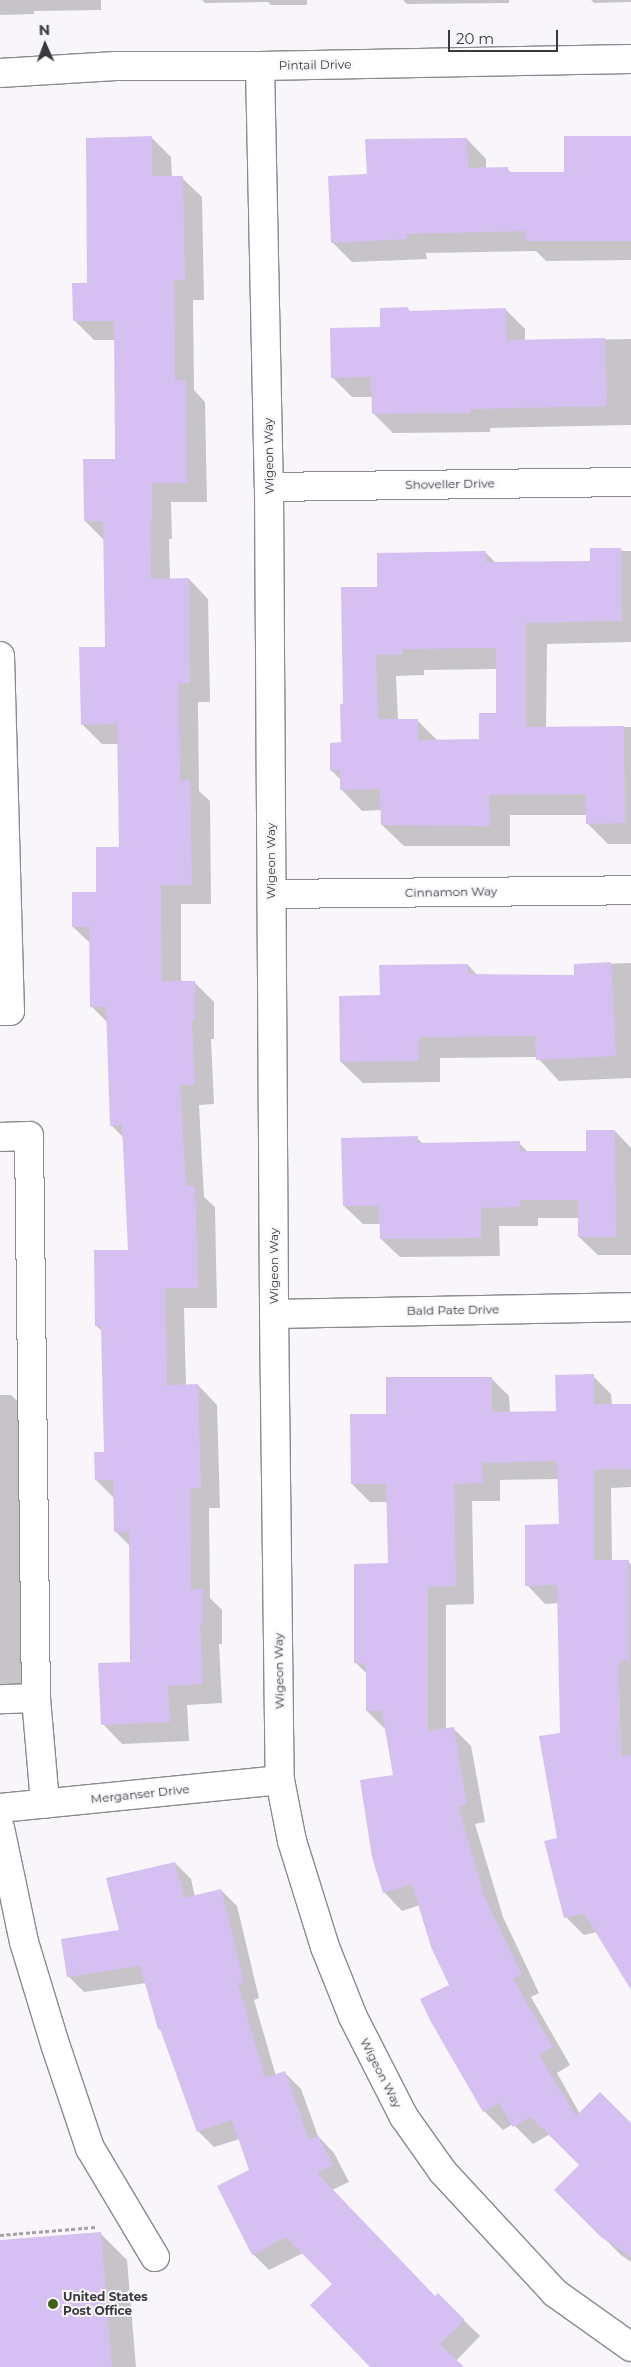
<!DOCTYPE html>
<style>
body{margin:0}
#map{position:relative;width:631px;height:2367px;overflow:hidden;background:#f8f6fb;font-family:Montserrat,sans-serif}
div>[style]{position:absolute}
.shadow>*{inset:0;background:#0003}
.building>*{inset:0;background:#d6c0f1}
.path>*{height:3px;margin-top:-1.5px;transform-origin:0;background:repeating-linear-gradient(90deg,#a3a1a5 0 4px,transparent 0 6.5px)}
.roads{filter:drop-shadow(1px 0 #8c8a8e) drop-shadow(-1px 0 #8c8a8e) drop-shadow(0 1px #8c8a8e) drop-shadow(0 -1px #8c8a8e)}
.minor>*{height:28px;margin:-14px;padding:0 14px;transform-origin:14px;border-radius:14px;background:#fff}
.dots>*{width:14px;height:14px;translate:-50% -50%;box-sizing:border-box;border:2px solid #f8f6fb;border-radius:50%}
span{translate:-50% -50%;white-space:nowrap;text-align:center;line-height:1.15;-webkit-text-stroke:4px #f8f6fb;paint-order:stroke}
.street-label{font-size:12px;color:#3a393b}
.poi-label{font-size:12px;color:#3a393b;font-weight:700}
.left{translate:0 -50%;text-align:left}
.north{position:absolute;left:20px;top:20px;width:50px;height:50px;-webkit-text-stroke:4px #f8f6fb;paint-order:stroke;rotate:358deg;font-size:14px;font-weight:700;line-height:20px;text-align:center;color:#3a393b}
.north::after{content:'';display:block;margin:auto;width:18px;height:22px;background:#3a393b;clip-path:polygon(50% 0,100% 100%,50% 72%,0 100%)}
.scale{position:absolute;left:448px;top:30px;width:110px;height:22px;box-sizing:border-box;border:2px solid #3a393b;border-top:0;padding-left:6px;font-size:15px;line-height:18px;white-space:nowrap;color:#3a393b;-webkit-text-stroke:4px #f8f6fb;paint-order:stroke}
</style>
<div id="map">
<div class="shadow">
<i style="clip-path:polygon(0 0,101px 0,101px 10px,34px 11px,34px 14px,0 15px)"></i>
<i style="clip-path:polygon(202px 0,307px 0,307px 5px,271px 5px,268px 2px,205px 3px)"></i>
<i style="clip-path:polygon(403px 0,509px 0,509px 3px,407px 4px)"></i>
<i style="clip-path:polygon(591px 0,631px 0,631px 2px,594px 3px)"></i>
<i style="clip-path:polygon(631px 136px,631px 260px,546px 261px,536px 251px,426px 253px,427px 259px,352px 262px,333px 243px,368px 175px,467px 139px,486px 159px,486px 169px,507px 169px,512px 173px,565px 173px)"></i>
<i style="clip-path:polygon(152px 138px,171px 157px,172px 178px,182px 178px,202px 197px,204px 300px,193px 300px,194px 390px,205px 402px,207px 502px,171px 502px,172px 539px,169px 539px,170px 580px,189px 579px,208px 599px,210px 702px,198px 702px,199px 791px,210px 801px,211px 904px,181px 904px,181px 982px,194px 982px,214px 1002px,214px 1039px,211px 1039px,214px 1104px,199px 1105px,204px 1197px,215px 1207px,217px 1308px,184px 1308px,186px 1386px,198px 1385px,217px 1405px,220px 1508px,209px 1508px,210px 1598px,222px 1610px,222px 1644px,219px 1644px,222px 1703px,187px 1705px,189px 1741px,122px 1744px,103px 1724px,131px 1663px,130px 1546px,115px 1531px,115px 1499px,96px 1480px,106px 1453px,102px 1331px,96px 1326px,130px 1251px,124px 1138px,111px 1125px,108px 1023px,92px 1007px,91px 944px,73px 927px,98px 893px,120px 848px,118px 744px,102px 744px,82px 724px,106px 648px,104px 540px,85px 521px,116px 460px,115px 340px,94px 340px,74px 320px)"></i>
<i style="clip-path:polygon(408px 309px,411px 312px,505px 309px,525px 329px,525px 341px,631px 339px,631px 425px,490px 428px,490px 432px,393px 433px,373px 413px,372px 397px,352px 397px,332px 377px,381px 328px)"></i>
<i style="clip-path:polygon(evenodd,620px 549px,623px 551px,631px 551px,631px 642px,547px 644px,546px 728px,631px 727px,631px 844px,608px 844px,587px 823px,587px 815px,510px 815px,510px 846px,404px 846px,382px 825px,382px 810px,362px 811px,341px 789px,341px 780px,331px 770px,342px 743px,345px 705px,378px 588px,485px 552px,496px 563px,592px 562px,620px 549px,497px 669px,498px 714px,481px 740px,438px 741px,417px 720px,398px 720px,396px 676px,424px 675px,424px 670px,497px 669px)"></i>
<i style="clip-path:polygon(631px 963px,631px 1078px,559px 1081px,537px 1057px,440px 1058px,440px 1082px,363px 1083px,341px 1062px,381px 996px,468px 965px,478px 976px,575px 976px,575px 965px)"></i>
<i style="clip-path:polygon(615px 1131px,631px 1148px,631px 1255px,598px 1255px,579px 1237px,579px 1218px,538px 1218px,538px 1226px,499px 1226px,500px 1256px,400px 1257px,381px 1239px,381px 1224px,363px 1224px,344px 1206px,417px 1138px,423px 1144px,519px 1143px,529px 1153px,588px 1152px)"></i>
<i style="clip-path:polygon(593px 1376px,611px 1394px,612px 1405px,631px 1405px,631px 1487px,611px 1488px,612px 1562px,628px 1562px,631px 1564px,631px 1988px,597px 1932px,584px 1935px,566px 1917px,559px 1838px,561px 1734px,559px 1603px,545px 1604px,527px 1585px,560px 1526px,559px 1479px,500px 1480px,500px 1501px,472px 1501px,474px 1604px,446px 1605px,446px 1729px,453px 1728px,471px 1746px,485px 1822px,475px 1824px,503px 1917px,539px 1993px,531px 1997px,570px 2065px,557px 2073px,580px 2114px,631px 2125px,631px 2262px,621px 2255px,556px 2190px,581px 2165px,550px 2134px,533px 2144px,513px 2124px,503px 2130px,484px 2111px,432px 2021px,451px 1986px,420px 1905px,402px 1911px,384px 1892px,394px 1776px,385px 1729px,367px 1711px,367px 1674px,356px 1663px,389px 1564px,388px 1502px,370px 1502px,352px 1484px,388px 1415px,491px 1378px,509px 1396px,510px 1413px,557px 1412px)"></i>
<i style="clip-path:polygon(0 1395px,11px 1395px,38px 1421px,44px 1693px,0 1694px)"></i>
<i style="clip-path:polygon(175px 1863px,191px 1879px,195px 1897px,221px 1890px,237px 1906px,259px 1998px,254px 2000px,276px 2076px,285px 2073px,301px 2089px,318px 2136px,334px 2153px,349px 2182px,332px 2190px,435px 2298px,438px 2295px,480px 2336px,456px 2361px,462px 2367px,372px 2367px,334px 2284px,303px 2253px,269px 2270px,253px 2254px,251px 2170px,240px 2139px,214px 2147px,198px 2131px,163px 2033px,159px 2029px,146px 1983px,84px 1992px,68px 1976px,121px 1931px)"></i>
<i style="clip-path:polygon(100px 2233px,127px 2260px,136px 2367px,0 2367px,0 2242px)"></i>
</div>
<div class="building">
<i style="clip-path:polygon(152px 136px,152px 176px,183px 176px,185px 280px,174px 280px,175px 380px,186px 381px,187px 483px,152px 483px,152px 520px,150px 520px,151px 579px,189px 578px,190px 683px,179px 683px,180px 781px,190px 780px,192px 885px,161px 885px,162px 981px,195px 981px,195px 1020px,192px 1020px,195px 1085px,180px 1085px,186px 1186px,195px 1186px,198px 1288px,165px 1288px,167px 1385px,198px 1384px,201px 1488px,190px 1489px,191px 1589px,203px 1589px,203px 1625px,200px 1625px,203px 1684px,168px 1686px,170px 1722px,101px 1725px,98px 1663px,130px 1662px,129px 1531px,114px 1532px,113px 1480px,95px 1480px,94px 1452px,104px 1452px,101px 1326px,95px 1326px,94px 1250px,128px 1250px,122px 1125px,110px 1126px,106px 1007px,90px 1007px,89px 927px,72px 927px,72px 892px,96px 892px,96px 847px,119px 847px,117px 724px,81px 725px,79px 647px,105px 647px,103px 521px,84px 521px,83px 459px,115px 459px,114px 321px,73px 321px,72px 283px,87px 283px,86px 138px)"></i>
<i style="clip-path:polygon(564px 136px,631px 136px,631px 241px,525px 241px,525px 231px,407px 234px,407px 239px,331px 243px,328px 176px,367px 174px,365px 139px,467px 138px,468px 168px,508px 167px,508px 172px,564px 172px)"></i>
<i style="clip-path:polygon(408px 307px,408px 311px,506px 308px,507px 340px,605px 338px,607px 406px,471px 409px,471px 413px,372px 414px,371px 377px,331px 378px,330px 328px,380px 327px,380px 308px)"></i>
<i style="clip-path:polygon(evenodd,590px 548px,621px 548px,622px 621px,526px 623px,526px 727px,624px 726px,625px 823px,586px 824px,586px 794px,489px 795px,490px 826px,381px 825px,380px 789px,340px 790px,340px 770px,330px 771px,330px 743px,341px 742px,340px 704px,343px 704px,341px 587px,377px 587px,377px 553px,486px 551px,486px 562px,590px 561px,590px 548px,496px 648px,496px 713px,479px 713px,479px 739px,418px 740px,418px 719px,378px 719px,376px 655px,403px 654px,403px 649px,496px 648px)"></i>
<i style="clip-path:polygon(611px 962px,616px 1056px,536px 1060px,535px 1036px,419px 1037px,419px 1061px,340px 1062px,339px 996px,380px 995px,379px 965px,468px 964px,468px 974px,574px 975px,574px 964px)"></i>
<i style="clip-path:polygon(586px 1130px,615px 1130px,616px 1237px,578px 1237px,578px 1200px,520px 1200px,520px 1207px,481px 1208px,481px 1238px,380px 1239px,379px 1206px,343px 1206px,341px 1138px,418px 1136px,418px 1143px,520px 1141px,520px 1151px,586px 1151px)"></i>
<i style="clip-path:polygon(594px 1374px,594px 1404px,631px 1404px,631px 1469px,594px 1470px,594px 1560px,629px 1560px,629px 1661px,619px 1661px,621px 1757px,631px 1755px,631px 1990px,584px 1913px,564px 1918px,544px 1841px,557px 1838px,539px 1736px,560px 1733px,557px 1585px,525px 1586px,525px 1525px,559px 1524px,557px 1461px,482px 1463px,483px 1483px,454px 1484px,456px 1586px,428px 1587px,428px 1731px,454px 1727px,467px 1804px,458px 1806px,485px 1898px,522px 1975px,513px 1979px,553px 2047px,539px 2055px,576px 2116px,600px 2092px,631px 2123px,631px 2257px,601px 2237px,554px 2190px,579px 2165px,531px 2117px,513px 2127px,499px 2103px,483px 2112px,431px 2022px,420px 1999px,449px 1985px,431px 1947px,412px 1884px,383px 1893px,372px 1857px,360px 1780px,393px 1775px,382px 1711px,366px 1711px,366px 1664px,354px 1663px,354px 1564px,388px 1563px,386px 1484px,351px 1484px,350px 1414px,386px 1414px,386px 1377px,492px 1377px,492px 1412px,556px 1411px,555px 1375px)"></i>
<i style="clip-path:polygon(175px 1862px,184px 1898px,221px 1889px,244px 1982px,238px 1984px,265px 2078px,285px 2071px,309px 2140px,318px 2135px,333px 2165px,317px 2173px,435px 2296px,438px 2293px,465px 2320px,440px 2344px,464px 2367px,370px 2367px,310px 2305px,332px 2284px,286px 2237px,252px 2255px,217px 2186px,249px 2170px,232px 2120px,197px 2132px,160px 2029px,158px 2029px,140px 1966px,67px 1977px,61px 1939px,119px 1930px,106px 1878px)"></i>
<i style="clip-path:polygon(101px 2232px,112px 2367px,0 2367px,0 2240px)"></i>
</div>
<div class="path">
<i style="left:0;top:2235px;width:96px;rotate:-4.8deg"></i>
</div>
<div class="roads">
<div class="minor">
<i style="left:260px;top:66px;width:421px;rotate:88.8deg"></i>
<i style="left:269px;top:487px;width:827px;rotate:89.65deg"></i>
<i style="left:274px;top:1314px;width:466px;rotate:89.3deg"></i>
<i style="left:280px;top:1780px;width:62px;rotate:78.9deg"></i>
<i style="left:292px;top:1841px;width:111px;rotate:72.7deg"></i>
<i style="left:325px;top:1947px;width:75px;rotate:68.2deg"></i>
<i style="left:353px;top:2017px;width:112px;rotate:63deg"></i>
<i style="left:404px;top:2117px;width:67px;rotate:54.7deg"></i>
<i style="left:443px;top:2172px;width:165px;rotate:47.2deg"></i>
<i style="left:555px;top:2293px;width:93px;rotate:35.4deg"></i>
<i style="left:0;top:73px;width:116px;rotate:-3.5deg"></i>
<i style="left:116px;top:66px;width:144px"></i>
<i style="left:260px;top:66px;width:371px;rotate:-1.1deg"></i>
<i style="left:269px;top:487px;width:362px;rotate:-0.8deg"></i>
<i style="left:0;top:656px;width:355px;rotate:88.4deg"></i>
<i style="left:10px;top:1011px;width:10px;rotate:180deg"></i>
<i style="left:272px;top:894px;width:359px;rotate:-0.6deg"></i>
<i style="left:0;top:1137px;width:29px;rotate:-2deg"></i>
<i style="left:29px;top:1136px;width:562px;rotate:89.29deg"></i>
<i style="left:36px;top:1698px;width:36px;rotate:178deg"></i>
<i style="left:274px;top:1314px;width:357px;rotate:-1.1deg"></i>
<i style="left:36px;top:1698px;width:106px;rotate:85.1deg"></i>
<i style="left:0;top:1808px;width:281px;rotate:-5.7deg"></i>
<i style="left:0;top:1828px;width:116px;rotate:78.1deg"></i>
<i style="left:24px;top:1942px;width:110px;rotate:73.1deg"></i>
<i style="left:56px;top:2047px;width:107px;rotate:71.4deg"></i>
<i style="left:90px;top:2148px;width:127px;rotate:59.2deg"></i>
</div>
</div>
<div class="dots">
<i style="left:53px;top:2304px;background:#3f6219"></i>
</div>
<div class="street-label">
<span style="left:315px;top:65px;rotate:-1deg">Pintail Drive</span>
<span style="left:269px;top:456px;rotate:-91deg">Wigeon Way</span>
<span style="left:450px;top:484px;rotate:-1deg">Shoveller Drive</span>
<span style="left:271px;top:861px;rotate:-90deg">Wigeon Way</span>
<span style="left:451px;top:892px;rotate:-1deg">Cinnamon Way</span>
<span style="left:274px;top:1266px;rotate:-90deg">Wigeon Way</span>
<span style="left:453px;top:1310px;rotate:-1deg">Bald Pate Drive</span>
<span style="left:279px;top:1671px;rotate:-91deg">Wigeon Way</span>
<span style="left:140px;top:1794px;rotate:-6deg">Merganser Drive</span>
<span style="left:381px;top:2073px;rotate:63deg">Wigeon Way</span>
</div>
<div class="poi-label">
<span class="left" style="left:63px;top:2304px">United States<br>Post Office</span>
</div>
<div class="north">N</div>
<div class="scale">20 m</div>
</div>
